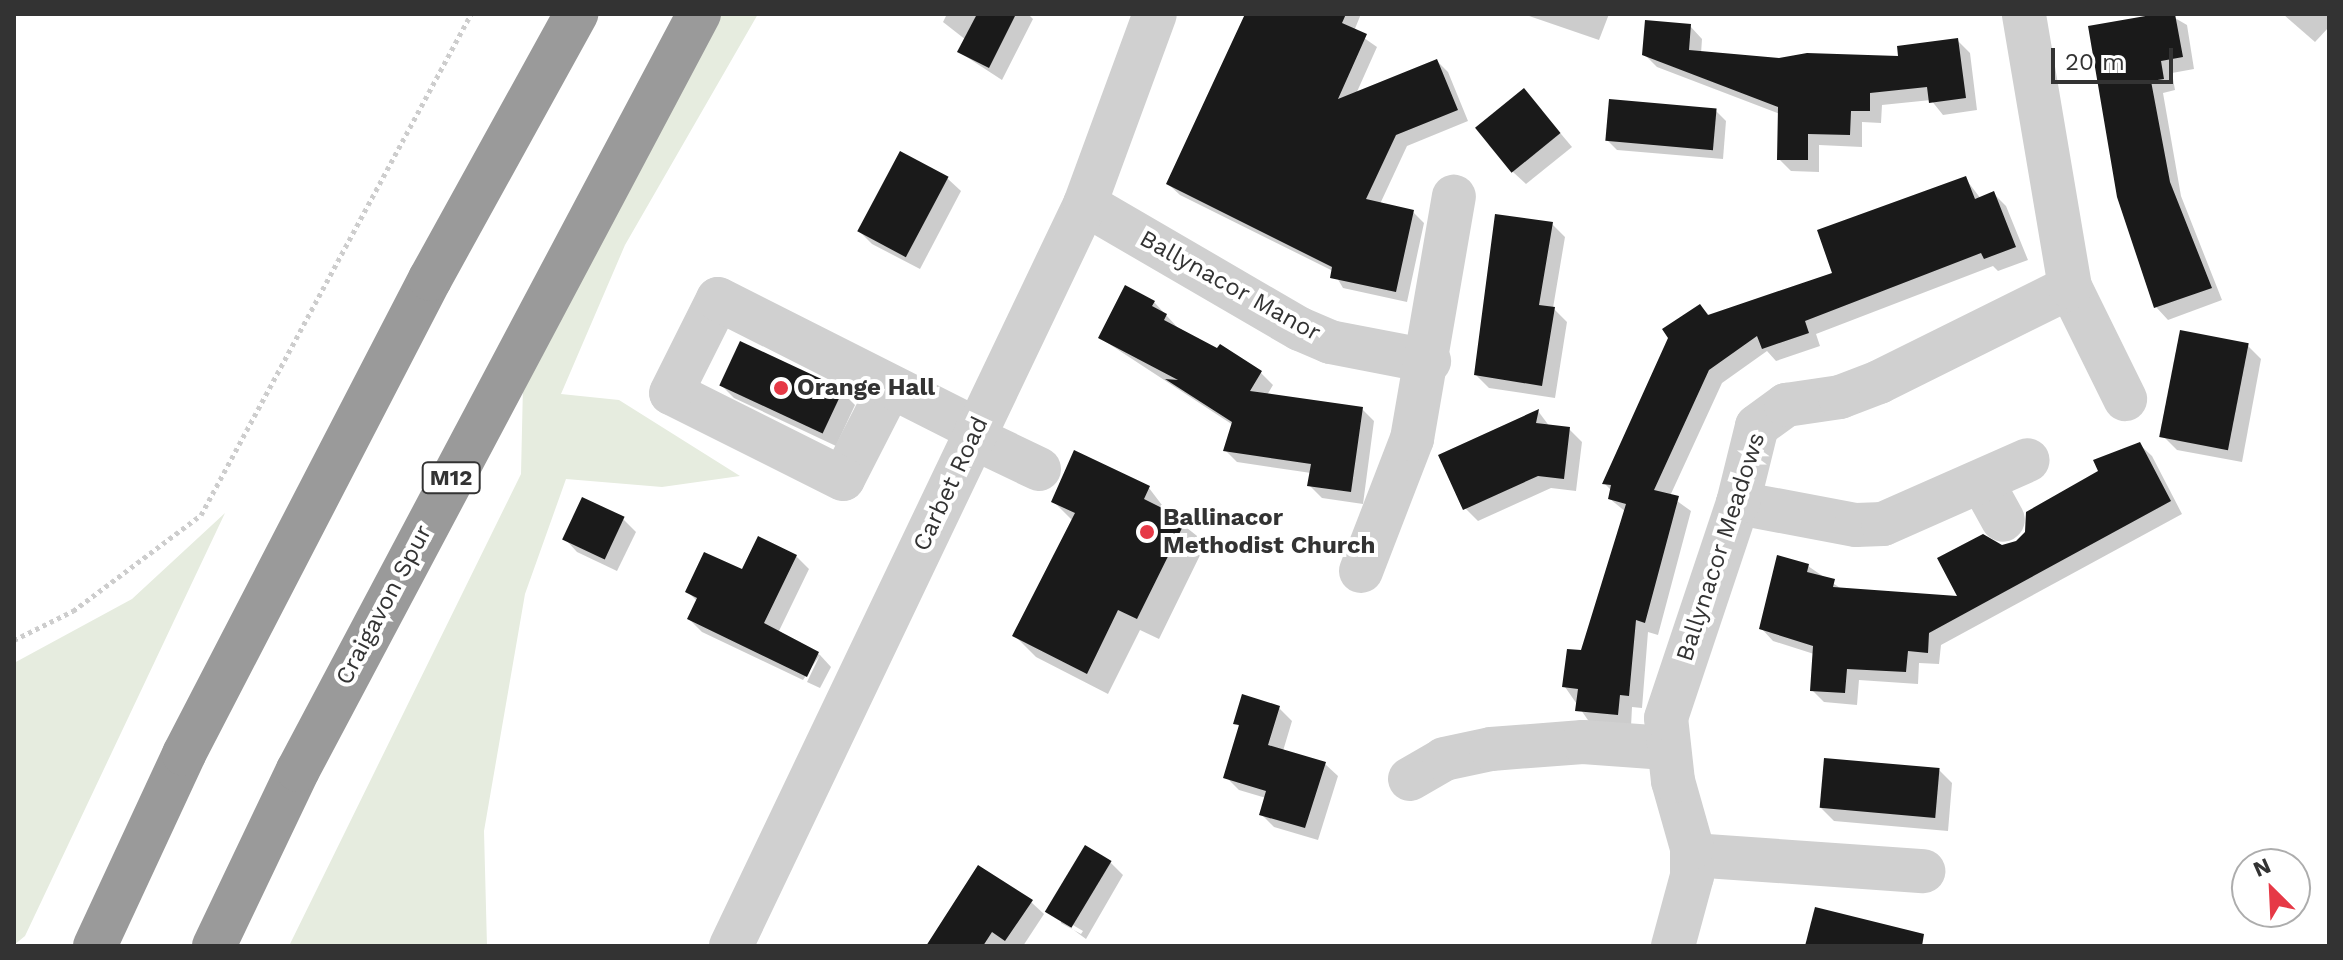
<!DOCTYPE html>
<style>
body{margin:0}
#map{position:relative;width:2343px;height:960px;overflow:hidden;background:#fff;font-family:"Work Sans",sans-serif}
div>[style]{position:absolute}
.green>*{inset:0;background:#e6ecdf}
.shadow>*{inset:0;background:#0003}
.building>*{inset:0;background:#1a1a1a;transform-origin:0 0}
.path>*{height:5px;margin-top:-2.5px;transform-origin:0;background:repeating-linear-gradient(90deg,#cdcdcd 0 4px,transparent 0 8px)}
.minor>*{height:44px;margin:-22px;padding:0 22px;transform-origin:22px;border-radius:22px;background:#d0d0d0}
.highway>*{height:44px;margin:-22px;padding:0 22px;transform-origin:22px;border-radius:22px;background:#9a9a9a}
.dots>*{width:22px;height:22px;translate:-50% -50%;box-sizing:border-box;border:4px solid #fff;border-radius:50%}
span{translate:-50% -50%;white-space:nowrap;text-align:center;line-height:1.15;-webkit-text-stroke:8px #fff;paint-order:stroke}
.shield-label span{padding:2px 6px;background:#fff;border:2px solid;border-radius:6px;-webkit-text-stroke-width:0}
.shield-label{font-size:22px;color:#333;font-weight:700}
.street-label{font-size:24px;color:#333}
.poi-label{font-size:24px;color:#333;font-weight:700}
.left{translate:0 -50%;text-align:left}
.frame{position:absolute;inset:0;border:16px solid #333;pointer-events:none}
.north{position:absolute;left:2231px;top:848px;width:80px;height:80px;box-sizing:border-box;background:#fff;border:2px solid #adadad;border-radius:50%;rotate:336deg;font-size:22px;font-weight:700;line-height:32px;text-align:center;color:#333}
.north::after{content:'';display:block;margin:auto;width:28px;height:36px;background:#e63946;clip-path:polygon(50% 0,100% 100%,50% 72%,0 100%)}
.scale{position:absolute;left:2051px;top:48px;width:122px;height:36px;box-sizing:border-box;border:4px solid #333;border-top:0;padding-left:10px;font-size:24px;line-height:28px;white-space:nowrap;color:#333;-webkit-text-stroke:6px #fff;paint-order:stroke}
</style>
<div id="map">
<div class="green">
<i style="clip-path:polygon(718px 14px,758px 14px,625px 245px,561px 394px,619px 400px,740px 476px,662px 487px,566px 479px,525px 594px,484px 831px,487px 946px,289px 946px,521px 474px,523px 385px)"></i>
<i style="clip-path:polygon(225px 513px,25px 936px,14px 945px,14px 663px,132px 599px)"></i>
</div>
<div class="shadow">
<i style="clip-path:polygon(947px 14px,1028px 14px,1033px 19px,1002px 80px,959px 52px,966px 40px,943px 22px)"></i>
<i style="clip-path:polygon(1298px 14px,1361px 14px,1354px 31px,1377px 47px,1356px 94px,1437px 61px,1448px 72px,1468px 121px,1407px 146px,1380px 204px,1413px 212px,1424px 223px,1407px 302px,1343px 288px,1333px 271px,1180px 195px,1168px 184px)"></i>
<i style="clip-path:polygon(1523px 14px,1609px 14px,1599px 40px)"></i>
<i style="clip-path:polygon(2168px 14px,2187px 25px,2194px 69px,2172px 73px,2175px 90px,2163px 93px,2181px 196px,2222px 300px,2168px 320px,2156px 307px,2119px 197px)"></i>
<i style="clip-path:polygon(2283px 14px,2329px 14px,2329px 27px,2315px 42px)"></i>
<i style="clip-path:polygon(1690px 26px,1702px 39px,1701px 54px,1779px 60px,1901px 58px,1958px 41px,1970px 53px,1977px 110px,1943px 115px,1931px 100px,1882px 105px,1881px 123px,1862px 122px,1862px 147px,1819px 145px,1819px 172px,1791px 171px,1779px 159px,1780px 114px,1657px 67px,1644px 54px)"></i>
<i style="clip-path:polygon(1524px 90px,1572px 147px,1526px 184px,1513px 172px)"></i>
<i style="clip-path:polygon(1716px 111px,1726px 121px,1723px 159px,1617px 150px,1607px 140px)"></i>
<i style="clip-path:polygon(900px 154px,948px 179px,961px 191px,920px 269px,872px 244px,859px 231px)"></i>
<i style="clip-path:polygon(1965px 178px,1981px 199px,1994px 194px,2006px 206px,2028px 260px,1998px 271px,1993px 266px,1816px 334px,1820px 346px,1776px 361px,1767px 351px,1722px 383px,1670px 496px,1691px 511px,1658px 635px,1648px 632px,1642px 708px,1632px 707px,1631px 727px,1590px 723px,1565px 687px,1583px 652px,1626px 512px,1610px 499px,1612px 491px,1605px 484px,1700px 306px,1710px 316px,1835px 274px)"></i>
<i style="clip-path:polygon(1552px 224px,1565px 237px,1553px 308px,1567px 322px,1555px 398px,1489px 388px,1476px 375px)"></i>
<i style="clip-path:polygon(1154px 302px,1178px 328px,1261px 373px,1273px 385px,1267px 395px,1362px 409px,1374px 421px,1363px 504px,1322px 498px,1309px 485px,1311px 473px,1237px 462px,1225px 450px,1233px 425px,1100px 338px)"></i>
<i style="clip-path:polygon(741px 343px,842px 392px,855px 405px,836px 446px,734px 398px,721px 385px)"></i>
<i style="clip-path:polygon(2248px 346px,2261px 359px,2242px 462px,2177px 450px,2164px 437px)"></i>
<i style="clip-path:polygon(1538px 411px,1550px 427px,1569px 429px,1582px 442px,1576px 491px,1551px 488px,1478px 521px,1465px 508px)"></i>
<i style="clip-path:polygon(2139px 444px,2152px 456px,2182px 514px,1941px 645px,1939px 664px,1919px 663px,1918px 684px,1859px 680px,1857px 705px,1824px 702px,1812px 690px,1814px 654px,1773px 641px,1761px 628px,1808px 566px,1843px 590px,1961px 598px,2001px 547px,2017px 543px)"></i>
<i style="clip-path:polygon(1149px 488px,1168px 513px,1206px 543px,1159px 639px,1140px 630px,1108px 694px,1036px 657px,1015px 636px,1073px 521px,1053px 501px)"></i>
<i style="clip-path:polygon(623px 519px,636px 532px,617px 571px,577px 552px,565px 539px)"></i>
<i style="clip-path:polygon(796px 556px,809px 569px,778px 633px,820px 655px,803px 680px,702px 632px,689px 619px,697px 601px,688px 592px)"></i>
<i style="clip-path:polygon(820px 655px,831px 667px,820px 688px,807px 682px)"></i>
<i style="clip-path:polygon(1279px 708px,1292px 721px,1283px 751px,1325px 764px,1338px 776px,1318px 840px,1274px 827px,1261px 814px,1266px 798px,1239px 790px,1226px 777px,1241px 728px,1236px 723px)"></i>
<i style="clip-path:polygon(1939px 770px,1952px 783px,1948px 831px,1834px 821px,1821px 808px)"></i>
<i style="clip-path:polygon(evenodd,1110px 862px,1123px 875px,1086px 939px,1049px 912px,1110px 862px,1061px 918px,1083px 931px,1081px 934px,1061px 923px,1061px 918px)"></i>
<i style="clip-path:polygon(1031px 902px,1044px 914px,1023px 946px,931px 946px)"></i>
</div>
<div class="building">
<i style="clip-path:polygon(977px 14px,1016px 14px,989px 68px,957px 52px)"></i>
<i style="clip-path:polygon(1245px 14px,1346px 14px,1342px 23px,1367px 34px,1338px 99px,1437px 59px,1458px 110px,1396px 135px,1366px 199px,1414px 210px,1396px 292px,1330px 278px,1332px 267px,1166px 184px)"></i>
<i style="clip-path:polygon(2157px 14px,2175px 14px,2183px 57px,2161px 61px,2164px 79px,2151px 81px,2170px 182px,2212px 288px,2154px 308px,2117px 197px,2088px 26px)"></i>
<i style="clip-path:polygon(1645px 20px,1691px 24px,1689px 50px,1779px 58px,1807px 53px,1898px 56px,1897px 46px,1958px 38px,1966px 98px,1929px 103px,1927px 87px,1870px 93px,1870px 111px,1851px 111px,1850px 135px,1808px 134px,1808px 160px,1777px 160px,1778px 107px,1642px 55px)"></i>
<i style="left:1524px;top:88px;width:58px;height:63px;rotate:51deg"></i>
<i style="left:1609px;top:99px;width:108px;height:42px;rotate:5deg"></i>
<i style="left:900px;top:151px;width:55px;height:91px;rotate:28deg"></i>
<i style="clip-path:polygon(1966px 176px,1975px 199px,1994px 191px,2016px 247px,1984px 259px,1981px 253px,1805px 321px,1809px 333px,1762px 349px,1757px 336px,1709px 370px,1654px 490px,1679px 496px,1645px 623px,1636px 620px,1629px 696px,1620px 695px,1618px 715px,1575px 711px,1578px 689px,1562px 687px,1567px 649px,1581px 650px,1626px 504px,1608px 499px,1611px 485px,1602px 484px,1668px 338px,1662px 329px,1700px 304px,1708px 315px,1832px 273px,1817px 230px)"></i>
<i style="clip-path:polygon(1495px 214px,1553px 222px,1539px 305px,1555px 307px,1542px 386px,1474px 375px)"></i>
<i style="clip-path:polygon(1125px 285px,1155px 301px,1152px 306px,1167px 314px,1164px 320px,1217px 348px,1220px 344px,1262px 371px,1250px 391px,1363px 407px,1351px 492px,1307px 486px,1311px 464px,1223px 451px,1232px 422px,1165px 379px,1178px 380px,1098px 338px)"></i>
<i style="left:2180px;top:330px;width:70px;height:109px;rotate:11deg"></i>
<i style="left:740px;top:341px;width:114px;height:49px;rotate:25deg"></i>
<i style="clip-path:polygon(1539px 409px,1536px 423px,1570px 427px,1564px 479px,1538px 476px,1463px 510px,1438px 455px)"></i>
<i style="clip-path:polygon(2140px 442px,2171px 501px,1929px 633px,1928px 653px,1908px 651px,1906px 672px,1847px 669px,1845px 693px,1810px 691px,1813px 646px,1759px 629px,1777px 555px,1809px 564px,1807px 572px,1835px 579px,1833px 587px,1957px 596px,1937px 558px,1983px 534px,2002px 545px,2016px 541px,2025px 532px,2026px 512px,2098px 471px,2093px 460px)"></i>
<i style="clip-path:polygon(1074px 450px,1150px 486px,1144px 499px,1186px 520px,1137px 619px,1118px 610px,1087px 674px,1012px 636px,1075px 513px,1051px 502px)"></i>
<i style="left:582px;top:497px;width:47px;height:47px;rotate:25deg"></i>
<i style="clip-path:polygon(758px 536px,797px 555px,764px 623px,819px 652px,807px 677px,687px 619px,697px 598px,685px 592px,704px 552px,742px 569px)"></i>
<i style="clip-path:polygon(1242px 694px,1280px 706px,1268px 745px,1326px 762px,1305px 828px,1259px 815px,1266px 791px,1223px 778px,1239px 725px,1233px 724px)"></i>
<i style="left:1824px;top:758px;width:116px;height:50px;rotate:5deg"></i>
<i style="left:1085px;top:845px;width:31px;height:78px;rotate:31deg"></i>
<i style="clip-path:polygon(978px 865px,1033px 900px,1005px 941px,992px 932px,983px 946px,926px 946px)"></i>
<i style="clip-path:polygon(1815px 907px,1924px 934px,1922px 946px,1805px 946px)"></i>
</div>
<div class="path">
<i style="left:14px;top:640px;width:66px;rotate:-26.2deg"></i>
<i style="left:73px;top:611px;width:160px;rotate:-36.9deg"></i>
<i style="left:201px;top:515px;width:569px;rotate:-61.68deg"></i>
</div>
<div class="minor">
<i style="left:1085px;top:204px;width:249px;rotate:30.2deg"></i>
<i style="left:1300px;top:329px;width:33px;rotate:23deg"></i>
<i style="left:1330px;top:342px;width:101px;rotate:10.9deg"></i>
<i style="left:2070px;top:287px;width:125px;rotate:63.8deg"></i>
<i style="left:890px;top:387px;width:103px;rotate:117.1deg"></i>
<i style="left:843px;top:479px;width:192px;rotate:-153.4deg"></i>
<i style="left:671px;top:393px;width:105px;rotate:-63.4deg"></i>
<i style="left:718px;top:299px;width:290px;rotate:26.8deg"></i>
<i style="left:974px;top:438px;width:72px;rotate:25.5deg"></i>
<i style="left:1982px;top:482px;width:43px;rotate:61.1deg"></i>
<i style="left:1738px;top:503px;width:120px;rotate:10.6deg"></i>
<i style="left:1856px;top:525px;width:27px;rotate:-2deg"></i>
<i style="left:1883px;top:524px;width:158px;rotate:-23.8deg"></i>
<i style="left:1361px;top:571px;width:142px;rotate:-68.9deg"></i>
<i style="left:1412px;top:439px;width:246px;rotate:-80.2deg"></i>
<i style="left:1410px;top:779px;width:39px;rotate:-30deg"></i>
<i style="left:1444px;top:759px;width:48px;rotate:-12deg"></i>
<i style="left:1491px;top:749px;width:92px;rotate:-4.4deg"></i>
<i style="left:1583px;top:742px;width:83px;rotate:4.1deg"></i>
<i style="left:1692px;top:855px;width:232px;rotate:4deg"></i>
<i style="left:731px;top:946px;width:822px;rotate:-64.49deg"></i>
<i style="left:1085px;top:204px;width:202px;rotate:-69.8deg"></i>
<i style="left:1673px;top:946px;width:73px;rotate:-74.8deg"></i>
<i style="left:1692px;top:876px;width:28px;rotate:-90deg"></i>
<i style="left:1692px;top:848px;width:70px;rotate:-105.8deg"></i>
<i style="left:1673px;top:781px;width:63px;rotate:-96.3deg"></i>
<i style="left:1666px;top:718px;width:227px;rotate:-71.5deg"></i>
<i style="left:1738px;top:503px;width:79px;rotate:-76.1deg"></i>
<i style="left:1757px;top:426px;width:36px;rotate:-36deg"></i>
<i style="left:1786px;top:405px;width:55px;rotate:-8.4deg"></i>
<i style="left:1840px;top:397px;width:42px;rotate:-21deg"></i>
<i style="left:1879px;top:382px;width:213px;rotate:-26.4deg"></i>
<i style="left:2070px;top:287px;width:277px;rotate:-99.6deg"></i>
</div>
<div class="highway">
<i style="left:95px;top:946px;width:212px;rotate:-65.1deg"></i>
<i style="left:184px;top:754px;width:535px;rotate:-62.62deg"></i>
<i style="left:430px;top:279px;width:303px;rotate:-61.1deg"></i>
<i style="left:214px;top:946px;width:195px;rotate:-64.5deg"></i>
<i style="left:298px;top:770px;width:856px;rotate:-62.06deg"></i>
</div>
<div class="dots">
<i style="left:781px;top:388px;background:#e63946"></i>
<i style="left:1147px;top:532px;background:#e63946"></i>
</div>
<div class="shield-label">
<span style="left:451px;top:478px">M12</span>
</div>
<div class="street-label">
<span style="left:1230px;top:286px;rotate:29deg">Ballynacor Manor</span>
<span style="left:951px;top:484px;rotate:-65deg">Carbet Road</span>
<span style="left:1721px;top:547px;rotate:-72deg">Ballynacor Meadows</span>
<span style="left:384px;top:605px;rotate:-62deg">Craigavon Spur</span>
</div>
<div class="poi-label">
<span class="left" style="left:797px;top:388px">Orange Hall</span>
<span class="left" style="left:1163px;top:532px">Ballinacor<br>Methodist Church</span>
</div>
<div class="frame"></div>
<div class="north">N</div>
<div class="scale">20 m</div>
</div>
